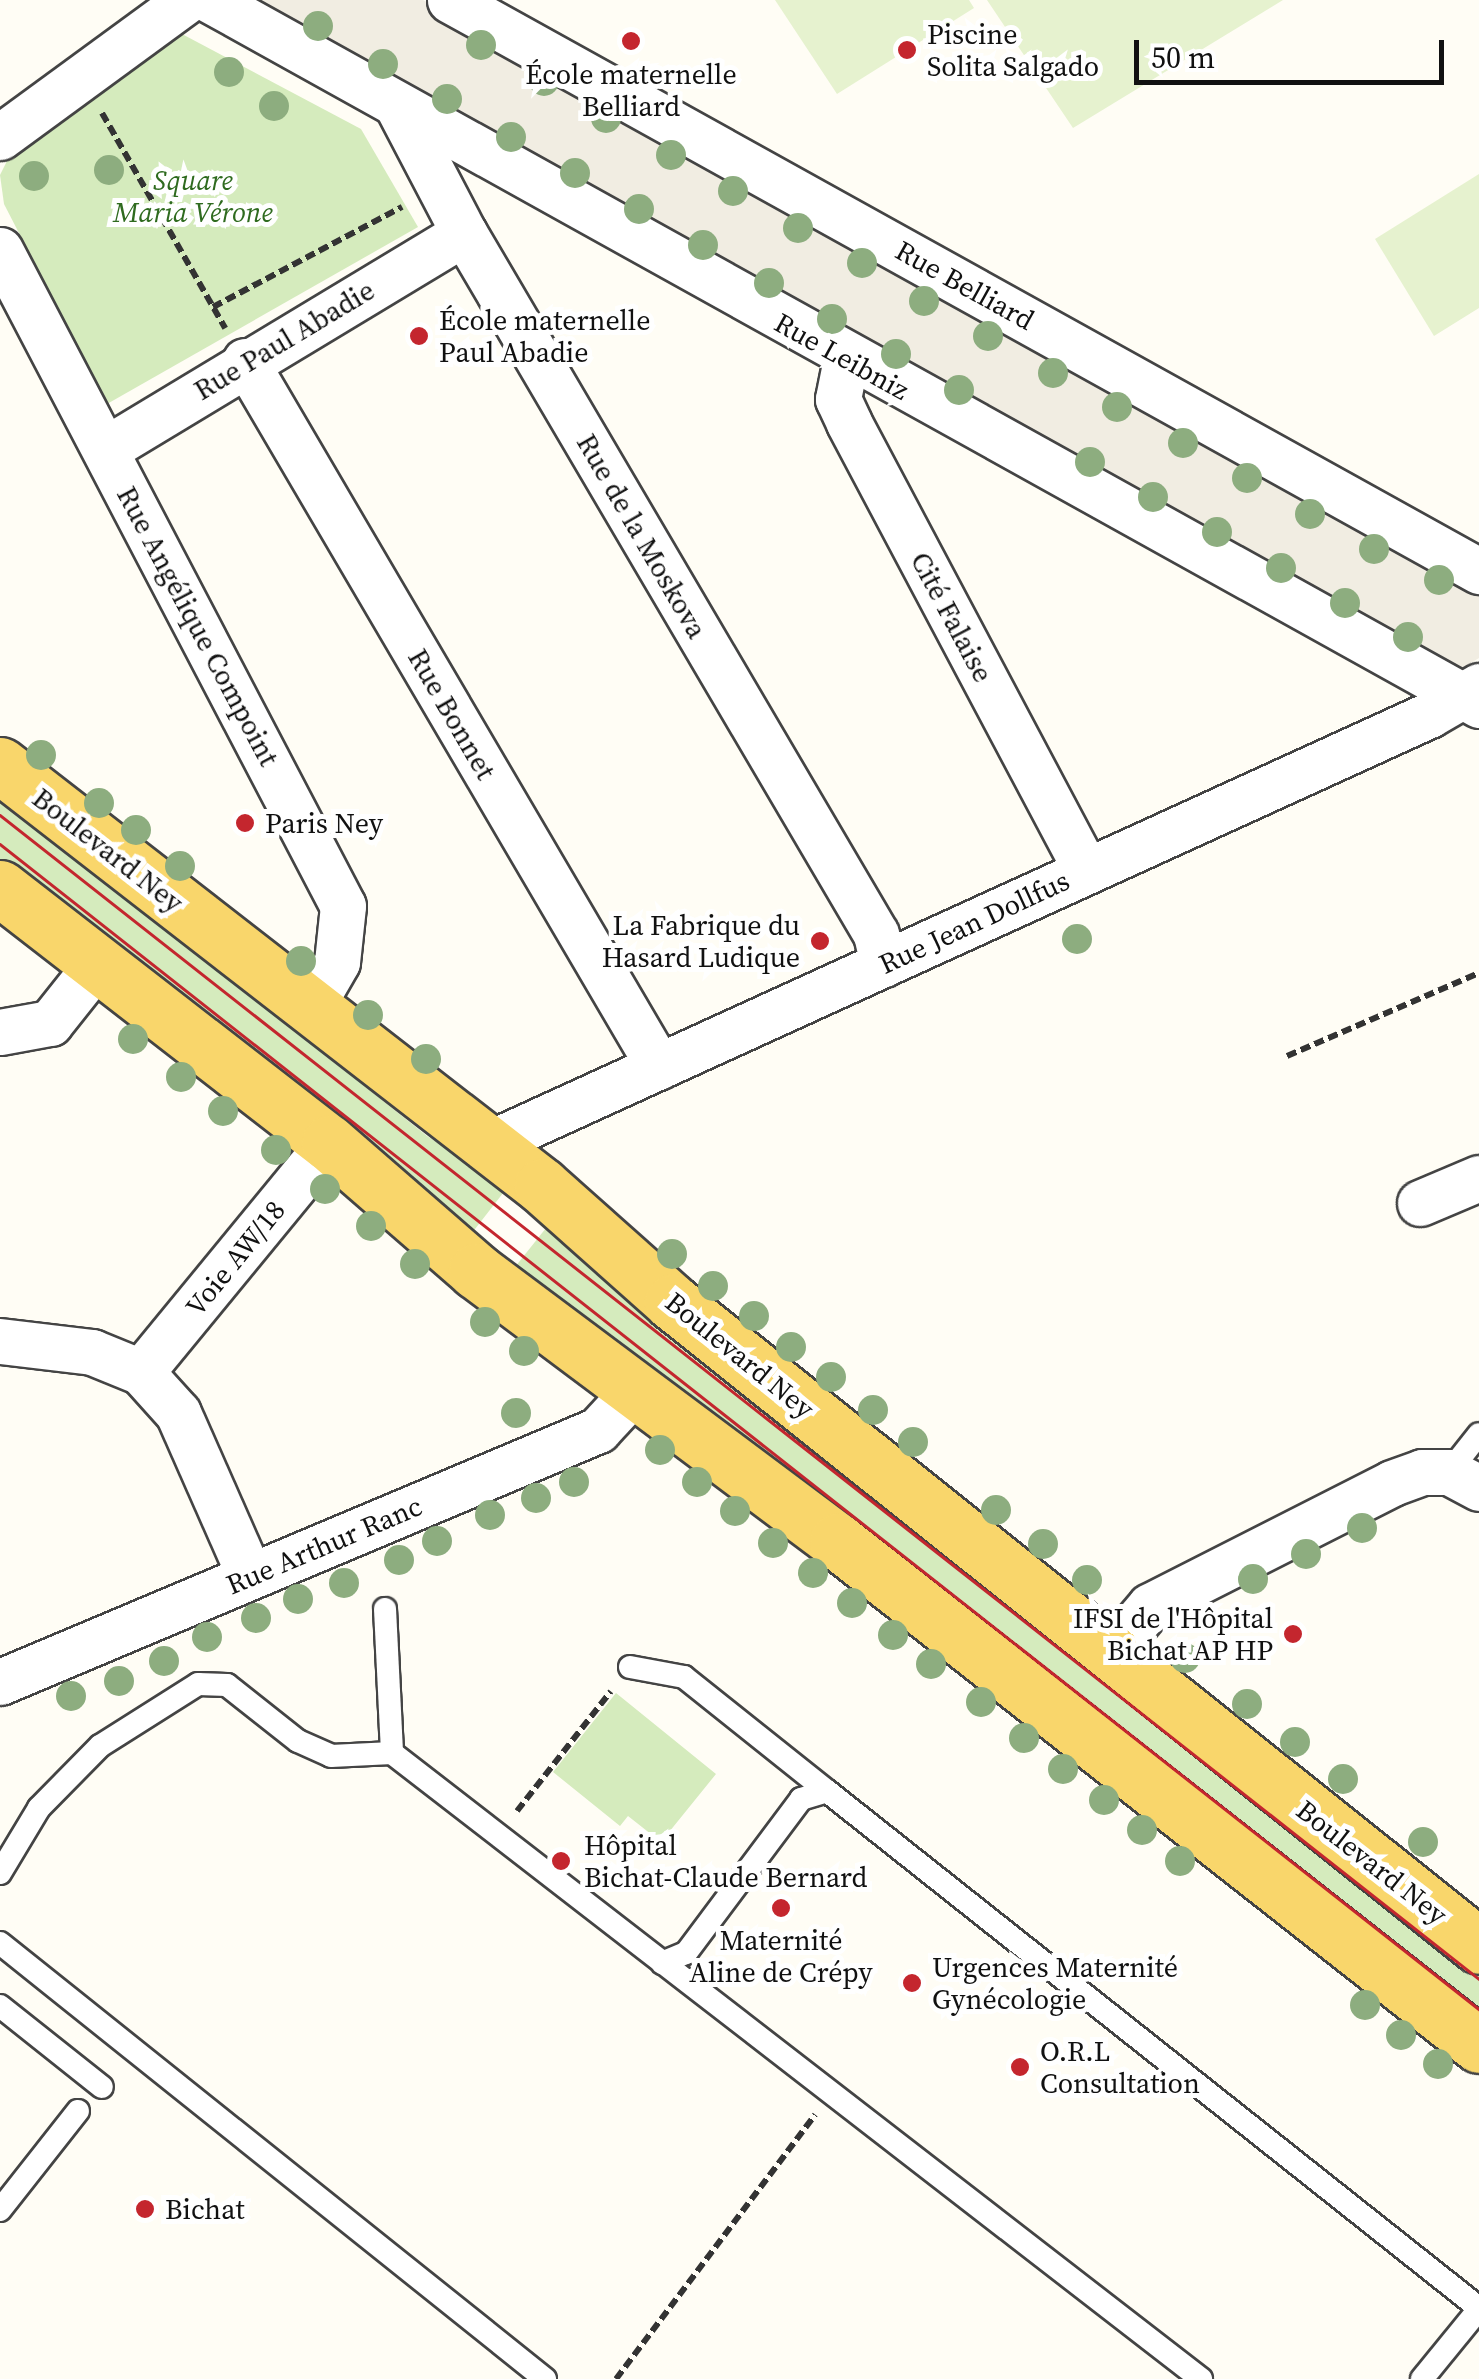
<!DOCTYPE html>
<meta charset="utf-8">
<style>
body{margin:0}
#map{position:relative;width:1479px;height:2379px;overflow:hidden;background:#fffdf5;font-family:"Source Serif 4",serif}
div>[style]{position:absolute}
.green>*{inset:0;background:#d5ebbd}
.pitch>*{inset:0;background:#e6f2cf}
.plaza>*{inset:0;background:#f1ede2}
.path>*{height:6px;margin-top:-3px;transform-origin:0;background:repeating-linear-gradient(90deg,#333 0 10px,transparent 0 15px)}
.roads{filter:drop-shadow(2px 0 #444) drop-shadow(-2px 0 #444) drop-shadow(0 2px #444) drop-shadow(0 -2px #444)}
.lane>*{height:22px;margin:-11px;padding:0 11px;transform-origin:11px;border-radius:11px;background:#fff}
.street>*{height:45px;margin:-22.5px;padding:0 22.5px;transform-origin:22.5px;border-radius:22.5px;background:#fff}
.primary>*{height:55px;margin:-27.5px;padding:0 27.5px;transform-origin:27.5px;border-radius:27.5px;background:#f9d66b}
.tram>*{height:2.5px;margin:-1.25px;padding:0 1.25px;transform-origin:1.25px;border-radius:1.25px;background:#c4262e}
.trees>*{width:30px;height:30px;margin:-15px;border-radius:50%;background:#8dad7f}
.dots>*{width:28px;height:28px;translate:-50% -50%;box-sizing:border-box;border:5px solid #fff;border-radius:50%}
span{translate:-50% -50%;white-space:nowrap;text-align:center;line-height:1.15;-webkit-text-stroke:10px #fff;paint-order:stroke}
.poi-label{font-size:28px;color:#111}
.left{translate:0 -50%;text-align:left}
.right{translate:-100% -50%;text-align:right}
.park-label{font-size:28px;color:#2f6b1f;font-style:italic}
.street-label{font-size:28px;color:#111}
.scale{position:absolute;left:1134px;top:40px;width:310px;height:45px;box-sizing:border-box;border:5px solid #111;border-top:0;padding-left:12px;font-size:30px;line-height:35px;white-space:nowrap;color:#111;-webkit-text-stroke:8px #fff;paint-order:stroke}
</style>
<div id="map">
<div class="green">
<i style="clip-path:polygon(182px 34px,361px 129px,418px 227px,107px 404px,4px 204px,0 175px,8px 159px,83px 100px)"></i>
<i style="clip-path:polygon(0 795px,427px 1136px,507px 1188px,468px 1238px,0 867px)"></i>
<i style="clip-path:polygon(550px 1223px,1479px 1963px,1479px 2025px,511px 1272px)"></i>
<i style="clip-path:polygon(616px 1693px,716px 1774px,661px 1842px,628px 1816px,620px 1826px,553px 1772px)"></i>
</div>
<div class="pitch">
<i style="clip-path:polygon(775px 0,969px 0,974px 8px,837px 94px)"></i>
<i style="clip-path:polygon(987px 0,1283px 0,1073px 128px)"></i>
<i style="clip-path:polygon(1479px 174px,1479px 308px,1434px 336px,1375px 239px)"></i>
</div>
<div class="plaza">
<i style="clip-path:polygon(222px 0,423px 0,1479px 585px,1479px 658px,1456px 672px)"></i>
</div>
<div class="path">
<i style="left:102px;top:113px;width:248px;rotate:60.2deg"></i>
<i style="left:213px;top:307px;width:214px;rotate:-27.9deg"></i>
<i style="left:1287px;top:1056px;width:209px;rotate:-23.4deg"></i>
<i style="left:517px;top:1811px;width:152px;rotate:-51.9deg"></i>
<i style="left:616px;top:2379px;width:331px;rotate:-53deg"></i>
</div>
<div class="roads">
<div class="lane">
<i style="left:1449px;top:1472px;width:48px;rotate:-51.7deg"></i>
<i style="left:385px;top:1609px;width:144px;rotate:87.2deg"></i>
<i style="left:392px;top:1753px;width:1023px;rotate:37.73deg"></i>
<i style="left:630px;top:1667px;width:55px;rotate:10.5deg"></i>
<i style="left:684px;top:1677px;width:183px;rotate:38.6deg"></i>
<i style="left:0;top:1873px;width:76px;rotate:-59deg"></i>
<i style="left:39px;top:1808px;width:87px;rotate:-45.5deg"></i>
<i style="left:100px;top:1746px;width:116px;rotate:-32.3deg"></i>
<i style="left:198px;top:1684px;width:29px;rotate:2deg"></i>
<i style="left:227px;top:1685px;width:90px;rotate:38.3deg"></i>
<i style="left:298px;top:1741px;width:36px;rotate:24deg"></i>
<i style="left:331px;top:1756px;width:61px;rotate:-2.8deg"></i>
<i style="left:0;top:1943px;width:698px;rotate:38.66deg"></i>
<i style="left:662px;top:1963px;width:26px;rotate:-23deg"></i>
<i style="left:686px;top:1953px;width:192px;rotate:-53.2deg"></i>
<i style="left:801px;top:1799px;width:27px;rotate:-17deg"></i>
<i style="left:827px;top:1791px;width:832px;rotate:38.41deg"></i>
<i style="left:0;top:2006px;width:130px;rotate:38.5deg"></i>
<i style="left:0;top:2210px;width:126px;rotate:-51.8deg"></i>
<i style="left:1422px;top:2379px;width:90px;rotate:-50.8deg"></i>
</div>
<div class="street">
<i style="left:210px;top:0;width:1452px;rotate:29.05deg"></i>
<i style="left:450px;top:0;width:1177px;rotate:29.03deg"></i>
<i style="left:398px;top:107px;width:142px;rotate:62.4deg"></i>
<i style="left:464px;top:233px;width:813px;rotate:59.56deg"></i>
<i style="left:876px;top:934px;width:31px;rotate:77deg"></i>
<i style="left:0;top:137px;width:232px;rotate:-36.2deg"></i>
<i style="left:0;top:250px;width:740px;rotate:62.4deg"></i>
<i style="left:343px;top:906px;width:56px;rotate:96.1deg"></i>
<i style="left:337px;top:962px;width:54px;rotate:119.9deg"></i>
<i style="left:846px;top:359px;width:41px;rotate:101.3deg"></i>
<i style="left:838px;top:399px;width:26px;rotate:65deg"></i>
<i style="left:849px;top:423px;width:506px;rotate:62.07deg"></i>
<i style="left:245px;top:361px;width:818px;rotate:59.61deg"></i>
<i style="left:106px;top:449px;width:418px;rotate:-31.1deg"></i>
<i style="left:0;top:1032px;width:51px;rotate:-10.2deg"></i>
<i style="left:50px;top:1023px;width:75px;rotate:-51.5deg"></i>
<i style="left:484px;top:1146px;width:1039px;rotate:-24.52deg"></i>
<i style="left:1429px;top:715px;width:58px;rotate:-30.1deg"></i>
<i style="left:1420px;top:1203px;width:64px;rotate:-23deg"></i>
<i style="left:0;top:1341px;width:93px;rotate:6.8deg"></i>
<i style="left:92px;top:1352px;width:53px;rotate:22.2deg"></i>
<i style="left:141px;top:1372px;width:55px;rotate:47.9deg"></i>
<i style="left:178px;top:1413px;width:178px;rotate:66.2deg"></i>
<i style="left:141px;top:1372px;width:296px;rotate:-50.6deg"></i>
<i style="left:1111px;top:1652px;width:60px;rotate:-49.7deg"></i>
<i style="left:1150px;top:1606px;width:271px;rotate:-26.9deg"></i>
<i style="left:1392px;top:1483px;width:32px;rotate:-20deg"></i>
<i style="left:1422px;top:1472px;width:27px"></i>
<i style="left:1449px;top:1472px;width:34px;rotate:28deg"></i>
<i style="left:0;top:1682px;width:649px;rotate:-22.85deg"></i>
<i style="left:598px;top:1430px;width:54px;rotate:-47.2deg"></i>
</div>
<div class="primary">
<i style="left:0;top:765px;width:686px;rotate:37.84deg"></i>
<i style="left:542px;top:1186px;width:174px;rotate:41.7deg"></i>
<i style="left:672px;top:1302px;width:1032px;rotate:38.59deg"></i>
<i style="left:0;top:888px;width:416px;rotate:37.8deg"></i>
<i style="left:329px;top:1143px;width:195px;rotate:41deg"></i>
<i style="left:476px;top:1271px;width:451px;rotate:36.8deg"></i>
<i style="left:837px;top:1541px;width:816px;rotate:38.13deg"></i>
</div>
</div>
<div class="tram">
<i style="left:0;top:815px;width:1882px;rotate:38.2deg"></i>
<i style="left:0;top:844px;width:1883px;rotate:38.23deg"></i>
</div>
<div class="trees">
<i style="left:318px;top:26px"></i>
<i style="left:481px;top:45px"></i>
<i style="left:383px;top:64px"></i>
<i style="left:229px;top:72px"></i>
<i style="left:544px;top:81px"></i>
<i style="left:447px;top:99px"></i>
<i style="left:274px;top:106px"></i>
<i style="left:606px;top:118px"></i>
<i style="left:511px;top:137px"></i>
<i style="left:671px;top:155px"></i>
<i style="left:109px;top:170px"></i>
<i style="left:575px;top:173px"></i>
<i style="left:34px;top:176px"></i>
<i style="left:733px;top:191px"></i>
<i style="left:639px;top:209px"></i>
<i style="left:798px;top:228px"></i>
<i style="left:703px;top:245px"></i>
<i style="left:862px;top:263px"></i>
<i style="left:769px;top:283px"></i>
<i style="left:924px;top:301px"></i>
<i style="left:832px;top:319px"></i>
<i style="left:988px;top:336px"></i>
<i style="left:896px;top:354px"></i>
<i style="left:1053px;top:373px"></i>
<i style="left:959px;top:390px"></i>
<i style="left:1117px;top:407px"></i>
<i style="left:1183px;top:443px"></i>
<i style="left:1090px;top:462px"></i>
<i style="left:1247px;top:478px"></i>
<i style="left:1153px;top:497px"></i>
<i style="left:1310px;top:514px"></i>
<i style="left:1217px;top:532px"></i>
<i style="left:1374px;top:549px"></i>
<i style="left:1281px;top:568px"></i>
<i style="left:1439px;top:580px"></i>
<i style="left:1345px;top:603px"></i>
<i style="left:1408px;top:637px"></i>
<i style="left:41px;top:755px"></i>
<i style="left:99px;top:803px"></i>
<i style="left:136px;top:830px"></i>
<i style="left:180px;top:866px"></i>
<i style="left:1077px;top:939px"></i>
<i style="left:301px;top:961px"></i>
<i style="left:368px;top:1015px"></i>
<i style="left:133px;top:1039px"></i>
<i style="left:426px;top:1059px"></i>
<i style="left:181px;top:1077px"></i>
<i style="left:223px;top:1111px"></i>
<i style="left:276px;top:1150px"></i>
<i style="left:325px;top:1189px"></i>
<i style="left:371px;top:1226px"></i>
<i style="left:672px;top:1254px"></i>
<i style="left:415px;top:1264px"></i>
<i style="left:713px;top:1286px"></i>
<i style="left:754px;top:1316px"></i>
<i style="left:485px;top:1322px"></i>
<i style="left:791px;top:1347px"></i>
<i style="left:524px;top:1351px"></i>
<i style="left:831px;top:1377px"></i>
<i style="left:873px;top:1410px"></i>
<i style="left:516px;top:1413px"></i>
<i style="left:913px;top:1442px"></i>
<i style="left:660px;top:1450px"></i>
<i style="left:574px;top:1482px"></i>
<i style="left:697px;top:1482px"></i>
<i style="left:536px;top:1498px"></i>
<i style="left:996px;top:1510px"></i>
<i style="left:735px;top:1511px"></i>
<i style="left:490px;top:1515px"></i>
<i style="left:1362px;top:1528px"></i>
<i style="left:437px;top:1541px"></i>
<i style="left:773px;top:1543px"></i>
<i style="left:1043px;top:1544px"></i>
<i style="left:1306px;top:1554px"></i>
<i style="left:399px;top:1560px"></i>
<i style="left:813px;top:1573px"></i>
<i style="left:1253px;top:1579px"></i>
<i style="left:1087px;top:1580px"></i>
<i style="left:344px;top:1583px"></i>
<i style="left:298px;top:1599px"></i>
<i style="left:852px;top:1603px"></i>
<i style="left:256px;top:1618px"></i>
<i style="left:893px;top:1635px"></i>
<i style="left:207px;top:1637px"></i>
<i style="left:1185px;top:1658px"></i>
<i style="left:164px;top:1661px"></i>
<i style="left:931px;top:1664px"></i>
<i style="left:119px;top:1681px"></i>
<i style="left:71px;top:1696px"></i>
<i style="left:981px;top:1702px"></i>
<i style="left:1247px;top:1704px"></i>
<i style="left:1024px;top:1738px"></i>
<i style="left:1295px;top:1742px"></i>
<i style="left:1063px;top:1769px"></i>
<i style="left:1343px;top:1779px"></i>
<i style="left:1104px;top:1800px"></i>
<i style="left:1142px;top:1830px"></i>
<i style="left:1423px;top:1842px"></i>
<i style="left:1180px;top:1861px"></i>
<i style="left:1365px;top:2005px"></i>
<i style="left:1401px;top:2035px"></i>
<i style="left:1438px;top:2064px"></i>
</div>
<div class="dots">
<i style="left:631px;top:41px;background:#c4262e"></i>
<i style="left:907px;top:50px;background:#c4262e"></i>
<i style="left:419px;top:336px;background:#c4262e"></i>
<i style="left:245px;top:823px;background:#c4262e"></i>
<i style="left:820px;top:941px;background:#c4262e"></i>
<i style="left:1293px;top:1634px;background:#c4262e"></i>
<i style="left:561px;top:1861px;background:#c4262e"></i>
<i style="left:781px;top:1908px;background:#c4262e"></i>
<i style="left:912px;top:1983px;background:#c4262e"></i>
<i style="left:1020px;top:2067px;background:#c4262e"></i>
<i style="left:145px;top:2209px;background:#c4262e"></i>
</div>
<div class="poi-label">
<span class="left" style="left:927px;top:50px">Piscine<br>Solita Salgado</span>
<span style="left:631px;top:90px">École maternelle<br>Belliard</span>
<span class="left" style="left:439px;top:336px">École maternelle<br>Paul Abadie</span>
<span class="left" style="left:265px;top:823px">Paris Ney</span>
<span class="right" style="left:800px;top:941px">La Fabrique du<br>Hasard Ludique</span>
<span class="right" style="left:1273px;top:1634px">IFSI de l'Hôpital<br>Bichat AP HP</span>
<span class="left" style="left:584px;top:1861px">Hôpital<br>Bichat-Claude Bernard</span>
<span style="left:781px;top:1956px">Maternité<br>Aline de Crépy</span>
<span class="left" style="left:932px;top:1983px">Urgences Maternité<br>Gynécologie</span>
<span class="left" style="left:1040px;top:2067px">O.R.L<br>Consultation</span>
<span class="left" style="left:165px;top:2209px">Bichat</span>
</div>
<div class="park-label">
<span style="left:193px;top:196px">Square<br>Maria Vérone</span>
</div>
<div class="street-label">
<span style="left:965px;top:285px;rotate:29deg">Rue Belliard</span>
<span style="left:284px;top:340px;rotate:-31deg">Rue Paul Abadie</span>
<span style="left:842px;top:356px;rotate:29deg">Rue Leibniz</span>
<span style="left:642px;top:536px;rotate:60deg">Rue de la Moskova</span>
<span style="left:952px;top:617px;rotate:62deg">Cité Falaise</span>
<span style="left:198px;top:626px;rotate:62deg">Rue Angélique Compoint</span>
<span style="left:452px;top:714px;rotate:60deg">Rue Bonnet</span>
<span style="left:108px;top:850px;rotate:38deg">Boulevard Ney</span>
<span style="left:974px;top:922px;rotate:-25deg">Rue Jean Dollfus</span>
<span style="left:235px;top:1258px;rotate:-51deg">Voie AW/18</span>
<span style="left:740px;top:1355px;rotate:39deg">Boulevard Ney</span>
<span style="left:324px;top:1545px;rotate:-23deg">Rue Arthur Ranc</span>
<span style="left:1372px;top:1862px;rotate:38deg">Boulevard Ney</span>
</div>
<div class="scale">50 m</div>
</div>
